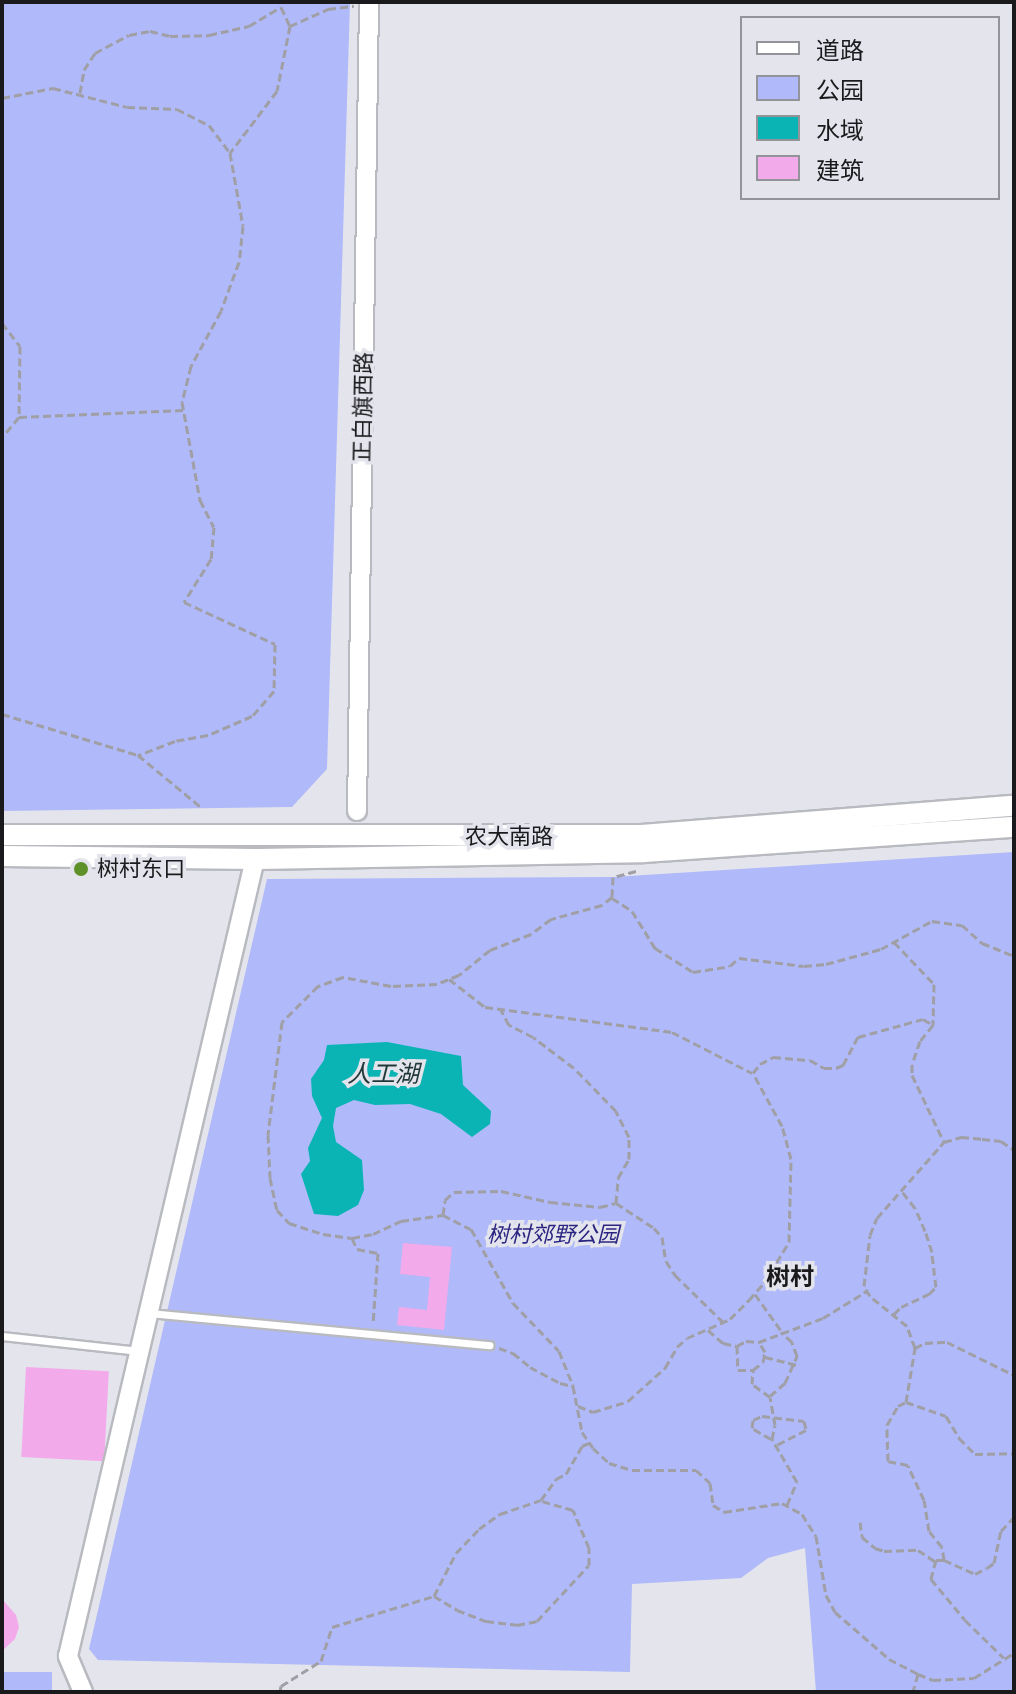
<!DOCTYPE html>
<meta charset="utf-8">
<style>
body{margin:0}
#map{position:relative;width:1016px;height:1694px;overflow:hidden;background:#e4e5ec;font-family:Merriweather,"Noto Sans SC",serif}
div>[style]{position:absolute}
.green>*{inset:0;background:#b0b9f9;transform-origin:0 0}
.water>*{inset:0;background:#0ab4b5}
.building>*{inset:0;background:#f3aaea;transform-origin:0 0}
.path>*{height:3px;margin-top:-1.5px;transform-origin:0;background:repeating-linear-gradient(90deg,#9f9fa5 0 8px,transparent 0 12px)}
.roads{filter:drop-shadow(2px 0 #b8bac0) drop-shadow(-2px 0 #b8bac0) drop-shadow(0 2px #b8bac0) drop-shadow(0 -2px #b8bac0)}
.service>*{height:7px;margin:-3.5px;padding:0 3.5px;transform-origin:3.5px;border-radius:3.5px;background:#fff}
.tertiary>*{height:18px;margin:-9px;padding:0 9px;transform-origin:9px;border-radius:9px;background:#fff}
.secondary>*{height:20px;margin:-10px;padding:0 10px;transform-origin:10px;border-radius:10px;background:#fff}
.dots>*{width:22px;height:22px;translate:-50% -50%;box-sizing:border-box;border:4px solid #e4e5ec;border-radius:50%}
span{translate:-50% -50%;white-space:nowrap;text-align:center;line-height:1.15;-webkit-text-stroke:7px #e4e5ec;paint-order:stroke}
.street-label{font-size:22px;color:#1a1a1d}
.poi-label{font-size:22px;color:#1a1a1d}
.left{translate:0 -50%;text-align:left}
.park-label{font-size:22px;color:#2b2581;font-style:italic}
.water-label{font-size:24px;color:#1f3737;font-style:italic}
.neighbourhood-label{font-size:24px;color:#1a1a1d;font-weight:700}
.frame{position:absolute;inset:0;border:4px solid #1a1a1d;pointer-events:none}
.legend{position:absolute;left:740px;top:16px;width:260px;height:184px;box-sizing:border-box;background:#e4e5ec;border:2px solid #939499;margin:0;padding:10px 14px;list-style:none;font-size:24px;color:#1a1a1d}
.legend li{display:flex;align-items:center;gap:16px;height:40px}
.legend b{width:40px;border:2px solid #939499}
</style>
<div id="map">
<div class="green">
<i style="clip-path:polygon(2px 2px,350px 2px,327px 769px,292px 807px,2px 811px)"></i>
<i style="clip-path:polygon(1014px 852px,1014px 1692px,816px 1692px,805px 1548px,768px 1558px,741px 1578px,632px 1584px,630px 1672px,98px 1660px,89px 1649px,267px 879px,613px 877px)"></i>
<i style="left:52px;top:1672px;width:20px;height:50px;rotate:90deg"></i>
</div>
<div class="water">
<i style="clip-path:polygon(387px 1042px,461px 1056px,463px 1085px,491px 1111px,490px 1124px,472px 1137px,441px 1114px,410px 1104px,375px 1105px,354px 1100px,336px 1108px,333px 1126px,336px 1142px,362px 1160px,364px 1190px,358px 1205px,338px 1216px,314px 1214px,301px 1174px,310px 1161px,308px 1148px,322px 1118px,312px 1096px,311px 1079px,324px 1060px,327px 1045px)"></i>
</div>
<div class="building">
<i style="clip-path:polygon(403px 1243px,452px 1247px,444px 1330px,397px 1325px,399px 1307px,427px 1310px,430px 1277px,400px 1274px)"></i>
<i style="left:26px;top:1367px;width:83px;height:90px;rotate:3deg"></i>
<i style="clip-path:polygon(2px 1599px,16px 1615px,19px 1627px,15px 1639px,2px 1651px)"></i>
</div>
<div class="path">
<i style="left:290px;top:26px;width:42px;rotate:-24.1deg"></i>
<i style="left:328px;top:9px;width:26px;rotate:-7deg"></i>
<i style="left:80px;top:93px;width:23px;rotate:-80deg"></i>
<i style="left:84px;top:70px;width:20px;rotate:-57deg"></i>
<i style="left:95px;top:53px;width:38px;rotate:-28deg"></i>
<i style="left:129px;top:35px;width:21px;rotate:-11deg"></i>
<i style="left:150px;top:31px;width:21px;rotate:14deg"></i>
<i style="left:170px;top:36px;width:39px;rotate:-1deg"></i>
<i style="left:209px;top:35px;width:41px;rotate:-12.7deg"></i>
<i style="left:249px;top:26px;width:37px;rotate:-31deg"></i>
<i style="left:281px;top:7px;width:21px;rotate:65deg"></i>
<i style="left:290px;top:26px;width:66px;rotate:101.3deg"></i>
<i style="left:277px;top:91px;width:78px;rotate:127.2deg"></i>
<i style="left:230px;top:153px;width:74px;rotate:79.9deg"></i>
<i style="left:243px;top:226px;width:36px;rotate:96deg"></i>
<i style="left:239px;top:262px;width:52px;rotate:110.2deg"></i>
<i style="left:221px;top:311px;width:63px;rotate:118.6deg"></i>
<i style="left:191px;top:366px;width:37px;rotate:104deg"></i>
<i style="left:182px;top:402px;width:100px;rotate:79.6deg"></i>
<i style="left:200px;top:500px;width:30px;rotate:63deg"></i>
<i style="left:214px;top:527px;width:32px;rotate:95deg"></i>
<i style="left:211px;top:559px;width:51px;rotate:122.1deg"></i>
<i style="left:184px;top:602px;width:100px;rotate:24.8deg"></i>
<i style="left:275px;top:644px;width:47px;rotate:91.2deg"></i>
<i style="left:274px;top:691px;width:33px;rotate:131deg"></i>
<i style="left:252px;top:716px;width:48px;rotate:156.6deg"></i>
<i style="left:208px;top:735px;width:34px;rotate:170deg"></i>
<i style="left:175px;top:741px;width:40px;rotate:159deg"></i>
<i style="left:2px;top:98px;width:52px;rotate:-11.1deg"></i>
<i style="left:53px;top:88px;width:76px;rotate:14.4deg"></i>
<i style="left:127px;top:107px;width:50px;rotate:2.3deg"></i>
<i style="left:177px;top:109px;width:36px;rotate:27deg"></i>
<i style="left:209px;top:125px;width:35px;rotate:53deg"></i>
<i style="left:2px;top:323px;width:29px;rotate:52deg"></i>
<i style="left:20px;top:346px;width:71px;rotate:90.8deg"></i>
<i style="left:19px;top:417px;width:26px;rotate:130deg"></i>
<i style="left:19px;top:417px;width:165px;rotate:-2.4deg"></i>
<i style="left:2px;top:714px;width:142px;rotate:16.8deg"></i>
<i style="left:138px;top:755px;width:83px;rotate:39.6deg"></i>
<i style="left:636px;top:871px;width:24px;rotate:165deg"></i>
<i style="left:613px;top:877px;width:20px;rotate:93deg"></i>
<i style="left:612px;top:897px;width:13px;rotate:141deg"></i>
<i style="left:602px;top:905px;width:53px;rotate:164.6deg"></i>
<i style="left:551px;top:919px;width:25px;rotate:143deg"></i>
<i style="left:531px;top:934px;width:44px;rotate:158.7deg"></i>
<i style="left:490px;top:950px;width:40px;rotate:141deg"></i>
<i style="left:459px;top:975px;width:24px;rotate:158deg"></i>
<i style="left:437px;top:984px;width:46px;rotate:177.5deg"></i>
<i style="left:391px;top:986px;width:49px;rotate:-169.4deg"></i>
<i style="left:343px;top:977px;width:27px;rotate:160deg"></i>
<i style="left:318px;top:986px;width:51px;rotate:135deg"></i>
<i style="left:282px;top:1022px;width:114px;rotate:97.1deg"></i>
<i style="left:268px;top:1135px;width:43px;rotate:87.3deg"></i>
<i style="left:270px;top:1178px;width:33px;rotate:78deg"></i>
<i style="left:277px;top:1210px;width:18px;rotate:47deg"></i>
<i style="left:289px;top:1223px;width:36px;rotate:18deg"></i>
<i style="left:323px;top:1234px;width:29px;rotate:8deg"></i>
<i style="left:352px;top:1238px;width:21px;rotate:-11deg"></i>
<i style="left:373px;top:1234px;width:31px;rotate:-25deg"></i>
<i style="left:401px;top:1221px;width:42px;rotate:-8.1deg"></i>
<i style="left:443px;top:1215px;width:31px;rotate:27deg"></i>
<i style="left:471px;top:1229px;width:85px;rotate:60.4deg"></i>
<i style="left:513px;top:1303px;width:66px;rotate:46.2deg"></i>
<i style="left:559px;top:1351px;width:38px;rotate:68deg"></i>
<i style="left:573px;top:1386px;width:47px;rotate:78.9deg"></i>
<i style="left:582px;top:1432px;width:19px;rotate:55deg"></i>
<i style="left:593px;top:1448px;width:22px;rotate:43deg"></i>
<i style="left:609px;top:1463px;width:24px;rotate:17deg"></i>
<i style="left:632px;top:1470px;width:64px"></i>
<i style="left:696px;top:1470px;width:19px;rotate:43deg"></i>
<i style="left:710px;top:1483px;width:22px;rotate:82deg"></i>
<i style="left:713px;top:1505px;width:13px;rotate:32deg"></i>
<i style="left:724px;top:1512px;width:59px;rotate:-8.8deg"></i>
<i style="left:782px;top:1503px;width:23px;rotate:29deg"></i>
<i style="left:802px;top:1514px;width:26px;rotate:58deg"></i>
<i style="left:816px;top:1536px;width:60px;rotate:80.4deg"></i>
<i style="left:826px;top:1595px;width:19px;rotate:62deg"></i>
<i style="left:835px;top:1612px;width:72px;rotate:41deg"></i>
<i style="left:889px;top:1659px;width:33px;rotate:27deg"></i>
<i style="left:918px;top:1674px;width:19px;rotate:106deg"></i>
<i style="left:612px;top:898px;width:24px;rotate:33deg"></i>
<i style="left:632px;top:911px;width:44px;rotate:58.1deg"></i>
<i style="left:655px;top:948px;width:45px;rotate:32.3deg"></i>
<i style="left:693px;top:972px;width:37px;rotate:-9deg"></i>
<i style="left:730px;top:966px;width:12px;rotate:-42deg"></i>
<i style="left:739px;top:958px;width:65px;rotate:7deg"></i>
<i style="left:804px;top:966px;width:22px;rotate:-5deg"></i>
<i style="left:826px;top:964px;width:57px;rotate:-15.3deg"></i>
<i style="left:881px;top:949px;width:58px;rotate:-28.8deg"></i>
<i style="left:932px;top:921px;width:30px;rotate:8deg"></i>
<i style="left:962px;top:925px;width:27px;rotate:42deg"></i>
<i style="left:982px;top:943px;width:35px;rotate:22deg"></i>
<i style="left:894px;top:942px;width:58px;rotate:46.4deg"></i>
<i style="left:934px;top:984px;width:41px;rotate:91.4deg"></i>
<i style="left:449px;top:979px;width:46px;rotate:37.9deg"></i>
<i style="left:485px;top:1007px;width:189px;rotate:7.6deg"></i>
<i style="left:672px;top:1032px;width:90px;rotate:27.1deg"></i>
<i style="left:616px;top:1203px;width:45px;rotate:33.3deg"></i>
<i style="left:654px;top:1228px;width:12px;rotate:48deg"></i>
<i style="left:662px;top:1237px;width:24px;rotate:81deg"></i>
<i style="left:666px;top:1261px;width:17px;rotate:57deg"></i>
<i style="left:675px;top:1275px;width:67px;rotate:44.4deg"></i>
<i style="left:443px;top:1215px;width:15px;rotate:-82deg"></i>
<i style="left:445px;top:1200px;width:12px;rotate:-42deg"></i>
<i style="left:454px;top:1192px;width:47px;rotate:-1.2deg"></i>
<i style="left:501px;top:1191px;width:50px;rotate:12.7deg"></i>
<i style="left:550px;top:1202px;width:50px;rotate:5.7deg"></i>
<i style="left:600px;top:1207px;width:16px;rotate:-14deg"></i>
<i style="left:616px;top:1203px;width:25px;rotate:-85deg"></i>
<i style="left:618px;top:1178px;width:22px;rotate:-60deg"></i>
<i style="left:629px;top:1159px;width:22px;rotate:-90deg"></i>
<i style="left:629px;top:1137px;width:29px;rotate:-117deg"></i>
<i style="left:616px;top:1111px;width:60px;rotate:-134.3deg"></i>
<i style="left:574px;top:1068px;width:51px;rotate:-142.9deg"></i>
<i style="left:533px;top:1037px;width:27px;rotate:-153deg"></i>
<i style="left:509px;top:1025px;width:17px;rotate:-118deg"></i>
<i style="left:1014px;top:1228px;width:13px;rotate:90deg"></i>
<i style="left:352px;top:1238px;width:12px;rotate:66deg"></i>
<i style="left:357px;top:1249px;width:21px;rotate:11deg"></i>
<i style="left:378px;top:1253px;width:71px;rotate:94deg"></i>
<i style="left:755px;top:1294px;width:47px;rotate:54.6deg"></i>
<i style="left:894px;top:1314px;width:10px;rotate:-45deg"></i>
<i style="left:901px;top:1307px;width:31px;rotate:-25deg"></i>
<i style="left:929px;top:1294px;width:10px;rotate:-45deg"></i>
<i style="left:936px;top:1287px;width:35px;rotate:-97deg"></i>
<i style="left:932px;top:1252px;width:22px;rotate:-108deg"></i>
<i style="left:925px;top:1231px;width:25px;rotate:-113deg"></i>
<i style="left:915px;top:1208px;width:23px;rotate:-128deg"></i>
<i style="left:708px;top:1330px;width:20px;rotate:41deg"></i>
<i style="left:723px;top:1343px;width:14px;rotate:12deg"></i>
<i style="left:737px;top:1346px;width:10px;rotate:-29deg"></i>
<i style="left:746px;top:1341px;width:13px;rotate:4deg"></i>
<i style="left:737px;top:1346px;width:24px;rotate:88deg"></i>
<i style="left:738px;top:1370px;width:15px"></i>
<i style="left:499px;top:1348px;width:15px;rotate:20deg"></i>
<i style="left:513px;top:1353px;width:22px;rotate:39deg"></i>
<i style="left:530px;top:1367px;width:34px;rotate:28deg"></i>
<i style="left:560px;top:1383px;width:13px;rotate:13deg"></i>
<i style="left:915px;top:1348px;width:23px;rotate:-110deg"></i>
<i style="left:907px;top:1326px;width:48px;rotate:-141deg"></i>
<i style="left:870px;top:1296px;width:12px;rotate:-121deg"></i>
<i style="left:864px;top:1286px;width:51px;rotate:-83.3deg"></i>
<i style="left:870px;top:1235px;width:18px;rotate:-68deg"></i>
<i style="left:877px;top:1218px;width:101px;rotate:-48.6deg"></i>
<i style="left:944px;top:1142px;width:18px;rotate:-16deg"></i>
<i style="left:961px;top:1137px;width:21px;rotate:5deg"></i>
<i style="left:982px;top:1139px;width:19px;rotate:6deg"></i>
<i style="left:1001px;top:1141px;width:16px;rotate:35deg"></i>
<i style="left:765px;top:1357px;width:32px;rotate:14deg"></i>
<i style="left:770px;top:1396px;width:20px;rotate:-41deg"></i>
<i style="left:785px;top:1383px;width:30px;rotate:-66deg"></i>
<i style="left:797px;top:1356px;width:15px;rotate:-110deg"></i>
<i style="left:792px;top:1342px;width:15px;rotate:-138deg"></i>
<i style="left:906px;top:1402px;width:55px;rotate:-80.5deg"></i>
<i style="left:915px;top:1348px;width:11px;rotate:-27deg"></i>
<i style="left:925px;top:1343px;width:22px;rotate:-3deg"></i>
<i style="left:947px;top:1342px;width:75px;rotate:26.2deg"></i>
<i style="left:578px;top:1406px;width:16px;rotate:22deg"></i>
<i style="left:593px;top:1412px;width:37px;rotate:-17deg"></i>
<i style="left:628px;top:1401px;width:50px;rotate:-41.7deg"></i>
<i style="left:665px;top:1368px;width:24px;rotate:-60deg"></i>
<i style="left:677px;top:1347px;width:13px;rotate:-42deg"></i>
<i style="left:687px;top:1338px;width:47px;rotate:-23.8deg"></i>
<i style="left:730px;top:1319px;width:27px;rotate:-45deg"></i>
<i style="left:749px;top:1300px;width:23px;rotate:-49deg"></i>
<i style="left:764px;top:1283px;width:48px;rotate:-58.6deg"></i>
<i style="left:789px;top:1242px;width:83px;rotate:-88.6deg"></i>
<i style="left:791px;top:1159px;width:34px;rotate:-105deg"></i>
<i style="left:782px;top:1126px;width:60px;rotate:-118.7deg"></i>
<i style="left:753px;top:1073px;width:11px;rotate:-52deg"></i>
<i style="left:760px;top:1064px;width:15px;rotate:-28deg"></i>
<i style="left:773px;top:1057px;width:37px;rotate:5deg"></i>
<i style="left:810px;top:1060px;width:16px;rotate:30deg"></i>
<i style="left:824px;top:1068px;width:12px"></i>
<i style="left:836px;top:1068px;width:8px;rotate:-23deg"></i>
<i style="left:843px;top:1065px;width:32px;rotate:-62deg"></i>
<i style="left:858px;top:1037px;width:67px;rotate:-15.5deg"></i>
<i style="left:923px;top:1019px;width:12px;rotate:31deg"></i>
<i style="left:933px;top:1025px;width:21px;rotate:129deg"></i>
<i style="left:920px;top:1041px;width:24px;rotate:109deg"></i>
<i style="left:912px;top:1064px;width:11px;rotate:90deg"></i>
<i style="left:912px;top:1075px;width:74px;rotate:64.5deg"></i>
<i style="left:771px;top:1439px;width:22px;rotate:-150deg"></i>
<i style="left:752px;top:1428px;width:8px;rotate:-83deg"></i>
<i style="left:753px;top:1420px;width:10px;rotate:-24deg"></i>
<i style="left:762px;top:1416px;width:42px;rotate:6.8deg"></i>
<i style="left:804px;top:1421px;width:9px;rotate:77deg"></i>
<i style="left:806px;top:1430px;width:36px;rotate:153deg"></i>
<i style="left:787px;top:1505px;width:25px;rotate:-67deg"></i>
<i style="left:797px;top:1482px;width:50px;rotate:-120.2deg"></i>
<i style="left:772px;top:1439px;width:14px;rotate:-78deg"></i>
<i style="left:775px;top:1425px;width:28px;rotate:-100deg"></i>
<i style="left:770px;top:1397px;width:22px;rotate:-144deg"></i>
<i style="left:752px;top:1384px;width:14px;rotate:-86deg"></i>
<i style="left:753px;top:1370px;width:13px;rotate:-39deg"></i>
<i style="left:763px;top:1362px;width:10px;rotate:-79deg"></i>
<i style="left:765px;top:1352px;width:12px;rotate:-121deg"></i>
<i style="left:759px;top:1342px;width:68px;rotate:-20.6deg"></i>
<i style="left:823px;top:1318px;width:52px;rotate:-31.5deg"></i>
<i style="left:860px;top:1522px;width:15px;rotate:82deg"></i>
<i style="left:862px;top:1537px;width:17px;rotate:40deg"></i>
<i style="left:875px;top:1548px;width:9px;rotate:18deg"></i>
<i style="left:884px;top:1551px;width:34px;rotate:-2deg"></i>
<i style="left:918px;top:1550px;width:22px;rotate:34deg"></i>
<i style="left:944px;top:1560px;width:13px;rotate:-99deg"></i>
<i style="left:942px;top:1547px;width:21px;rotate:-129deg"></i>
<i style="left:929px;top:1531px;width:31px;rotate:-99deg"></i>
<i style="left:924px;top:1500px;width:38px;rotate:-115deg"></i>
<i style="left:908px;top:1465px;width:20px;rotate:-169deg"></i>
<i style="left:888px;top:1461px;width:36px;rotate:-92deg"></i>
<i style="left:887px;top:1425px;width:22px;rotate:-60deg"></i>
<i style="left:898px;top:1406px;width:9px;rotate:-27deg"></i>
<i style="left:906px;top:1402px;width:42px;rotate:19.3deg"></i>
<i style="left:946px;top:1416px;width:26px;rotate:59deg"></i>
<i style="left:959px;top:1438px;width:23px;rotate:45deg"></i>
<i style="left:975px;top:1454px;width:39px;rotate:-1deg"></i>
<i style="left:944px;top:1560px;width:8px;rotate:180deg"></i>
<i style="left:936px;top:1560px;width:20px;rotate:105deg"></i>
<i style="left:931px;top:1579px;width:53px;rotate:50.3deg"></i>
<i style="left:965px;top:1620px;width:54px;rotate:44.3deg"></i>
<i style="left:944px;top:1560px;width:34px;rotate:24deg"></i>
<i style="left:975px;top:1574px;width:13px;rotate:-27deg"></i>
<i style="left:987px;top:1568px;width:9px;rotate:-36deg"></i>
<i style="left:994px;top:1563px;width:33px;rotate:-78deg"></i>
<i style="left:1001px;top:1531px;width:19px;rotate:-47deg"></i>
<i style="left:434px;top:1596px;width:27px;rotate:31deg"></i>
<i style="left:457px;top:1610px;width:31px;rotate:21deg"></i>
<i style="left:486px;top:1621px;width:31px;rotate:7deg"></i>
<i style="left:517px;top:1625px;width:20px;rotate:-11deg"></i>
<i style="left:537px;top:1621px;width:76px;rotate:-47.1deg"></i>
<i style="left:589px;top:1565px;width:17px;rotate:-90deg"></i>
<i style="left:589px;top:1548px;width:41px;rotate:-112.8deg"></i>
<i style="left:573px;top:1510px;width:32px;rotate:-164deg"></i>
<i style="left:918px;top:1674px;width:16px;rotate:22deg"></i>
<i style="left:933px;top:1680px;width:41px;rotate:-2.8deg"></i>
<i style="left:974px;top:1678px;width:47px;rotate:-32deg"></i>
<i style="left:280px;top:1692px;width:6px;rotate:-81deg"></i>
<i style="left:281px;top:1686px;width:47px;rotate:-32deg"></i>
<i style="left:321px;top:1661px;width:36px;rotate:-72deg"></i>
<i style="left:332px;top:1627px;width:107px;rotate:-16.9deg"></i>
<i style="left:434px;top:1596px;width:48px;rotate:-62.9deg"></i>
<i style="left:456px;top:1553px;width:33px;rotate:-46deg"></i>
<i style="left:479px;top:1529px;width:26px;rotate:-36deg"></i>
<i style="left:500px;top:1514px;width:43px;rotate:-18.9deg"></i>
<i style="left:541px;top:1500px;width:26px;rotate:-54deg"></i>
<i style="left:556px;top:1479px;width:11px;rotate:-27deg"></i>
<i style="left:566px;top:1474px;width:32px;rotate:-60deg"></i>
<i style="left:582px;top:1446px;width:8px;rotate:-23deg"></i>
</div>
<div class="roads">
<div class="service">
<i style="left:149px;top:1313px;width:342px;rotate:5.4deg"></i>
<i style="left:2px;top:1336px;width:138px;rotate:6.2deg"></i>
</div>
<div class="tertiary">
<i style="left:357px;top:811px;width:809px;rotate:-89.15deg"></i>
<i style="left:83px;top:1692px;width:39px;rotate:-113deg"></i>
<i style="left:68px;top:1656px;width:819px;rotate:-76.8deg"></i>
</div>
<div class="secondary">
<i style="left:2px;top:835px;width:640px"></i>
<i style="left:642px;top:835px;width:373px;rotate:-4.5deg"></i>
<i style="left:2px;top:856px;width:253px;rotate:0.7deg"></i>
<i style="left:255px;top:859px;width:388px;rotate:-1deg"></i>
<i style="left:643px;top:852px;width:372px;rotate:-3.9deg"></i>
</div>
</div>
<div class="dots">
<i style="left:81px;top:869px;background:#5e912a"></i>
</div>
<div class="street-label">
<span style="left:363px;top:407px;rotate:-89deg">正白旗西路</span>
<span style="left:509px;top:837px">农大南路</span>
</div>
<div class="poi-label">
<span class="left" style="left:97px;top:869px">树村东口</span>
</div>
<div class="park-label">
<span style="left:553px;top:1235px">树村郊野公园</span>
</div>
<div class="water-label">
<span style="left:383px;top:1074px">人工湖</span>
</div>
<div class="neighbourhood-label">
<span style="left:790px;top:1277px">树村</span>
</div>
<div class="frame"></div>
<ul class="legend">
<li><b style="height:10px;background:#fff"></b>道路</li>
<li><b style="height:22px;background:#b0b9f9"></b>公园</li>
<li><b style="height:22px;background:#0ab4b5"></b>水域</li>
<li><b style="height:22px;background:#f3aaea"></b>建筑</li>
</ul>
</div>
